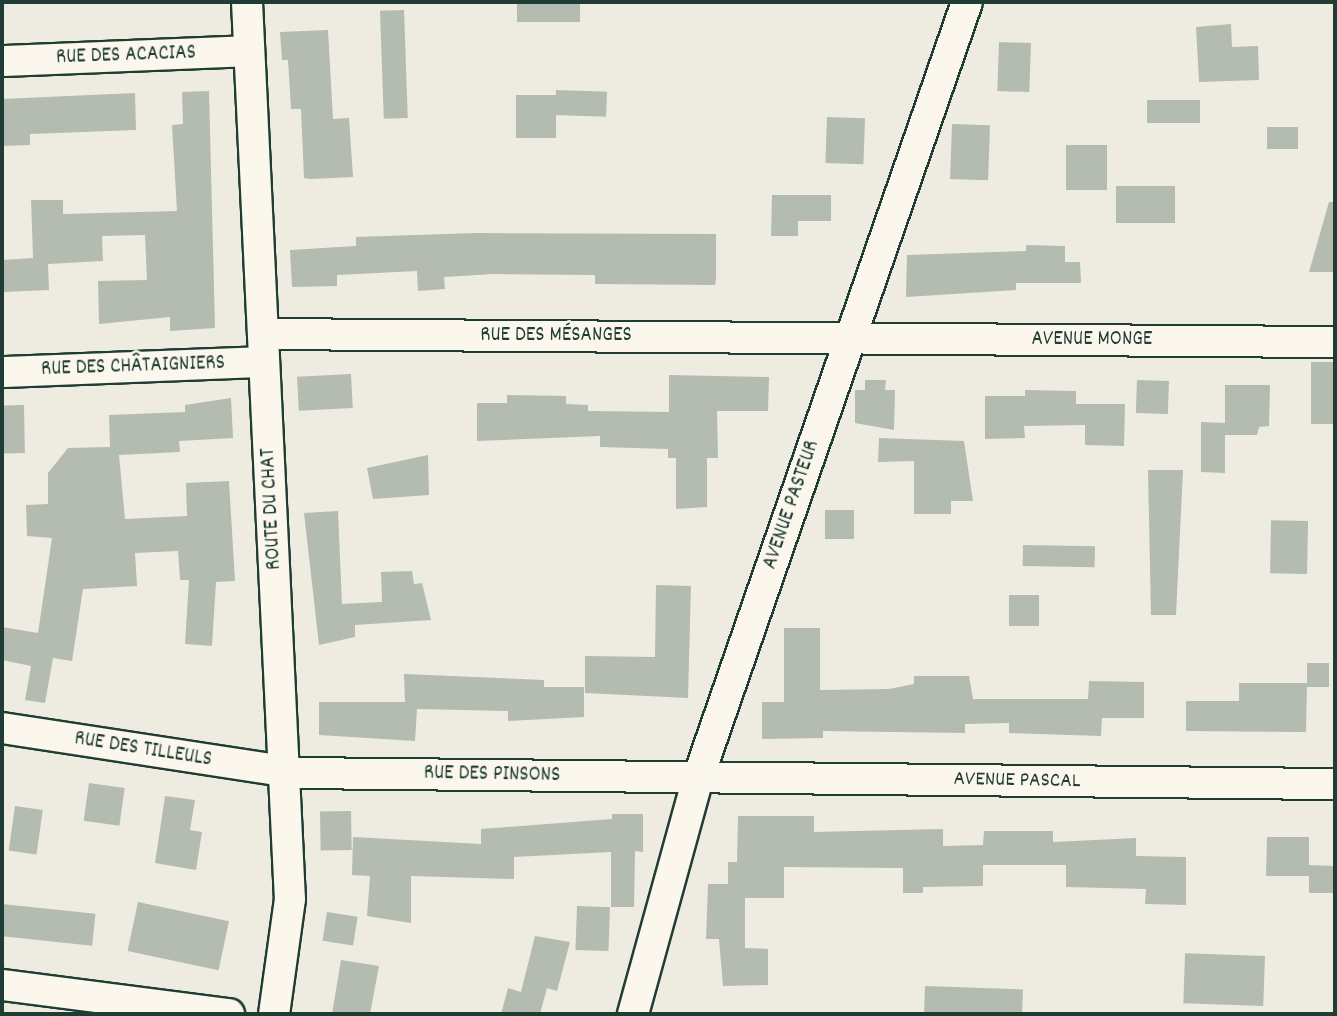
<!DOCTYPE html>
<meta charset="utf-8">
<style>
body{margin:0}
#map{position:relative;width:1337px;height:1016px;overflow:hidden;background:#eeece1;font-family:Dekko,sans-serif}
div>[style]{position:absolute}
.building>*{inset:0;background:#b4bbb0;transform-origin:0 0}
.roads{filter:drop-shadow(2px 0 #1f3d34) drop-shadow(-2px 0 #1f3d34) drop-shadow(0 2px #1f3d34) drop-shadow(0 -2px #1f3d34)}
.minor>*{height:30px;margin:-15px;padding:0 15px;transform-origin:15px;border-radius:15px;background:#fbf7ec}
span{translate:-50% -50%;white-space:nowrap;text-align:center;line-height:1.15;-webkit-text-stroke:5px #fbf7ec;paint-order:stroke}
.street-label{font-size:21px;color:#1f3d34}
.frame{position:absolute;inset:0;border:4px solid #1f3d34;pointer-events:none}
</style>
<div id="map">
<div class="building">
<i style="left:517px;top:2px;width:63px;height:20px"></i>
<i style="left:404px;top:10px;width:108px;height:24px;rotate:88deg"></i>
<i style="clip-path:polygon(1231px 24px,1232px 47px,1258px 46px,1259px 80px,1199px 82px,1196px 27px)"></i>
<i style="clip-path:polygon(328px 30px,333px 119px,349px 118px,353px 177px,311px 179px,304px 178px,301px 109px,291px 109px,288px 60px,282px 60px,280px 32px)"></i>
<i style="left:999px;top:42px;width:32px;height:49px;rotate:2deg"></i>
<i style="left:556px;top:90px;width:51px;height:25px;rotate:2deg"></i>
<i style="clip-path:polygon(209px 91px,215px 328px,170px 331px,170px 317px,99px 324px,98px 281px,147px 280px,145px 235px,102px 236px,103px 261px,48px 264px,49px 290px,2px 292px,2px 260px,33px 258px,31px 200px,63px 200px,63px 214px,177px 211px,172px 125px,183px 124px,182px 92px)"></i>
<i style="clip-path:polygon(135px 93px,136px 130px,30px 134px,30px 145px,2px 146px,2px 99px)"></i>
<i style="left:556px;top:95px;width:43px;height:40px;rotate:90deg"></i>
<i style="left:1147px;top:100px;width:53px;height:23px"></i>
<i style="left:827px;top:117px;width:38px;height:46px;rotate:2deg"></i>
<i style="left:952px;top:124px;width:38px;height:55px;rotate:2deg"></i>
<i style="left:1267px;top:127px;width:31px;height:22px"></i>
<i style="left:1066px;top:145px;width:41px;height:45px"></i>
<i style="left:1116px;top:186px;width:59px;height:37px"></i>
<i style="clip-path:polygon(772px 195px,831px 195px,831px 221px,798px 221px,798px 236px,771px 236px)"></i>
<i style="clip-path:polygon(1329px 202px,1335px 202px,1335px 272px,1309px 272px)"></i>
<i style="clip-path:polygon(475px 233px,716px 234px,716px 280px,715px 285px,595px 284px,595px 275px,493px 274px,444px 277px,445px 289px,418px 291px,417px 271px,337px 275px,337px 286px,292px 287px,290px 250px,356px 246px,356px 237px)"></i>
<i style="clip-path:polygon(1026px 245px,1065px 246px,1065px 262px,1080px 262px,1081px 283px,1016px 283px,1016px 290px,906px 297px,907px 255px,1026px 251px)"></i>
<i style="left:1311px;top:362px;width:23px;height:62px"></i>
<i style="left:351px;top:374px;width:34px;height:54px;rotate:87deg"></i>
<i style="clip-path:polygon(669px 375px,769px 377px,768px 411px,717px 411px,718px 458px,707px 458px,707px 507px,676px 509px,676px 458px,668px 458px,668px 449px,600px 447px,600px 436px,477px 441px,477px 403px,507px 403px,507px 395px,566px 396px,566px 404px,588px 405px,588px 411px,669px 412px)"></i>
<i style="clip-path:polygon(865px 380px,886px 380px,885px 390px,895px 390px,894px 430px,855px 423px,855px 390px,865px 390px)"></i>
<i style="left:1137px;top:380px;width:32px;height:33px;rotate:2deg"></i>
<i style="clip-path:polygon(1225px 385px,1270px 385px,1269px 426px,1259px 427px,1257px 435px,1225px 435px,1225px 473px,1201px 472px,1201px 422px,1225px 423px)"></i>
<i style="clip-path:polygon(1025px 390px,1076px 391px,1076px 404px,1125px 404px,1124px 446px,1085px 445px,1085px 425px,1024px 426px,1025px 438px,985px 439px,985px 396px,1025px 396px)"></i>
<i style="clip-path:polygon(231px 398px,233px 438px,179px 441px,180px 452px,119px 455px,125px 519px,187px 516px,186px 483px,229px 481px,235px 581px,216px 582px,212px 646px,185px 644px,189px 580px,180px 580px,178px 551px,135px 553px,137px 586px,83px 589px,72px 661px,53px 658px,45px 703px,25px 700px,31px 666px,2px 660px,2px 627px,38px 633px,52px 538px,27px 536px,26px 505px,48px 504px,48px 473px,68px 448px,110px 447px,109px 415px,185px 412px,185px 405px)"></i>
<i style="left:24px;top:405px;width:48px;height:22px;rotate:89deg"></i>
<i style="clip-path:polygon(879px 438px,964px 441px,973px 501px,951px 501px,951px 514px,914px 514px,914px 461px,878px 462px)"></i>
<i style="clip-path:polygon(428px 455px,429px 495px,373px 499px,367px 468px)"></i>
<i style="clip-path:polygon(1148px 470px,1183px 470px,1176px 615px,1151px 615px)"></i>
<i style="left:825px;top:510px;width:29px;height:29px"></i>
<i style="clip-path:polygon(338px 511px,342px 604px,382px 602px,381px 572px,412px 571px,414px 584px,422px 583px,431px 620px,355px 625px,355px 637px,319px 645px,304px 513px)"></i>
<i style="left:1308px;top:521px;width:53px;height:37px;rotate:91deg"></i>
<i style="left:1023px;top:545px;width:72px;height:21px;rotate:1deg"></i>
<i style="clip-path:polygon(656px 585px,691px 586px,688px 698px,585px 693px,585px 656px,655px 657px)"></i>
<i style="left:1009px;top:595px;width:30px;height:31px"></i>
<i style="clip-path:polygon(784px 628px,820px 628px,820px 690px,889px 689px,914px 684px,914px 676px,969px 676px,973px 699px,1088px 699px,1089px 681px,1144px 682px,1144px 718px,1102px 718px,1101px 736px,1009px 733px,1009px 723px,965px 724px,965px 733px,823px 731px,823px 738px,762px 739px,762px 702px,784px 702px)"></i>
<i style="left:1307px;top:663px;width:22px;height:24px"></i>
<i style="clip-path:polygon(404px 674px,544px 680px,544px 687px,584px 687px,584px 717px,508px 721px,508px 711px,417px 709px,415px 741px,319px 735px,319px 702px,405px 702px)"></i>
<i style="clip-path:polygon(1239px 683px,1307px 683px,1306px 732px,1186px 731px,1186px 701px,1239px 701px)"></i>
<i style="left:89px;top:783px;width:36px;height:38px;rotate:8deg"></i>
<i style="clip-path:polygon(165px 796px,195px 800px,190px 830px,202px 832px,196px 870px,155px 863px)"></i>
<i style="left:15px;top:806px;width:28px;height:45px;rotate:8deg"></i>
<i style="left:351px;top:811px;width:39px;height:31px;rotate:89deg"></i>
<i style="clip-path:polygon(612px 814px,643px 814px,643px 852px,635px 851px,634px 907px,611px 907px,611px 852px,514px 857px,514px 879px,411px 876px,411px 923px,367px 916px,370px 876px,352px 875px,353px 837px,481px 844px,481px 829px,612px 819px)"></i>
<i style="clip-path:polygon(738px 816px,814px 816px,814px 832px,943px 829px,943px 846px,983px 845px,984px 831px,1053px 831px,1053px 842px,1136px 838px,1136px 856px,1186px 857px,1186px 905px,1145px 904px,1146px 889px,1066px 887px,1066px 865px,983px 865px,983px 886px,923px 887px,923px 893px,903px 893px,903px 868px,784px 867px,784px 898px,745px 898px,745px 948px,768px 949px,768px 985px,723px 986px,719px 939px,706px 939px,708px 884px,728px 884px,728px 862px,737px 862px)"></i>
<i style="clip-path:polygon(1267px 837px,1309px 837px,1309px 874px,1309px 865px,1335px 866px,1335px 893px,1309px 893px,1309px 876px,1266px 876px)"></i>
<i style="left:138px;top:902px;width:93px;height:50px;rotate:12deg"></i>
<i style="left:2px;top:904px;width:94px;height:32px;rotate:6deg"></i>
<i style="left:577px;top:906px;width:33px;height:44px;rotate:2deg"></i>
<i style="left:327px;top:912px;width:31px;height:29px;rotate:9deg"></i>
<i style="clip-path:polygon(535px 936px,570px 942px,557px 991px,547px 988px,540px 1014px,501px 1014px,508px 988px,521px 992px)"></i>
<i style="left:1265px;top:956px;width:50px;height:80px;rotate:92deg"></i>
<i style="clip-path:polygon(341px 960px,379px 966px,370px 1014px,332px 1014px)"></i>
<i style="left:925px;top:986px;width:98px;height:28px;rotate:2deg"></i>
</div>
<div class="roads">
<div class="minor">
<i style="left:247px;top:2px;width:898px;rotate:87.26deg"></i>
<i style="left:290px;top:899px;width:116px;rotate:97.9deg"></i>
<i style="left:2px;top:61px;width:247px;rotate:-2.3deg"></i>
<i style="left:263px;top:334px;width:1072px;rotate:0.43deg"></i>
<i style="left:2px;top:372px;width:262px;rotate:-2.2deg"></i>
<i style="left:2px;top:728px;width:297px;rotate:8.7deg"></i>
<i style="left:296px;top:773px;width:1039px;rotate:0.61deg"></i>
<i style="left:2px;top:985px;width:229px;rotate:7.3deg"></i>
<i style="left:633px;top:1014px;width:245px;rotate:-74.6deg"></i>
<i style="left:698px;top:778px;width:821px;rotate:-70.88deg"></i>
</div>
</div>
<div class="street-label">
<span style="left:126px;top:56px;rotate:-2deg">RUE DES ACACIAS</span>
<span style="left:556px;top:336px">RUE DES MÉSANGES</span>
<span style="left:1092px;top:340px">AVENUE MONGE</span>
<span style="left:133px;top:367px;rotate:-2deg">RUE DES CHÂTAIGNIERS</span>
<span style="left:792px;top:505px;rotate:-71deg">AVENUE PASTEUR</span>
<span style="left:272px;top:509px;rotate:-93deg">ROUTE DU CHAT</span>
<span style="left:143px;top:750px;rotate:9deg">RUE DES TILLEULS</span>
<span style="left:492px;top:775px;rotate:1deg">RUE DES PINSONS</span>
<span style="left:1017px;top:781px;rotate:1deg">AVENUE PASCAL</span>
</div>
<div class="frame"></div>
</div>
